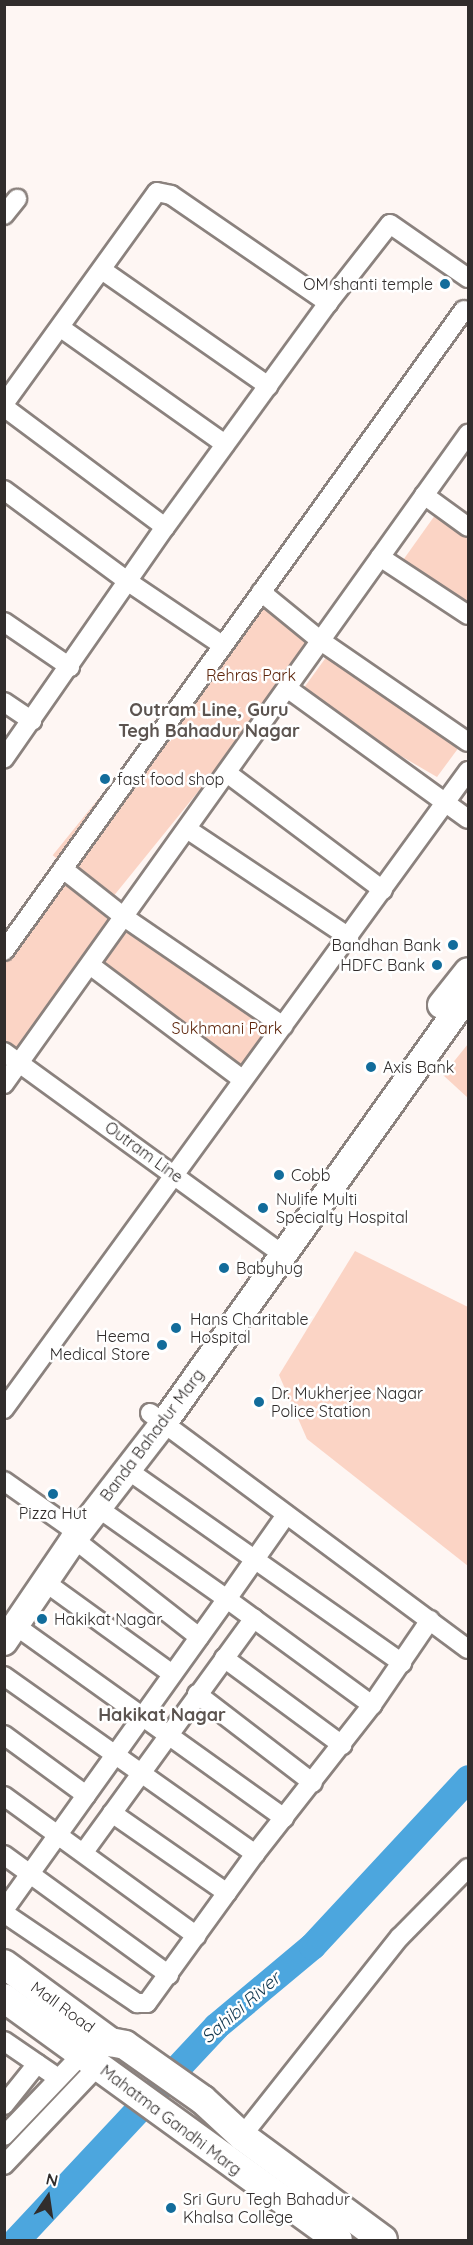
<!DOCTYPE html>
<style>
body{margin:0}
#map{position:relative;width:473px;height:2245px;overflow:hidden;background:#fef6f3;font-family:Quicksand,sans-serif}
div>[style]{position:absolute}
.green>*{inset:0;background:#fbd4c5;transform-origin:0 0}
.river>*{height:27px;margin:-13.5px;padding:0 13.5px;transform-origin:13.5px;border-radius:13.5px;background:#4ca6de}
.roads{filter:drop-shadow(2px 0 #8b827e) drop-shadow(-2px 0 #8b827e) drop-shadow(0 2px #8b827e) drop-shadow(0 -2px #8b827e)}
.street>*{height:18px;margin:-9px;padding:0 9px;transform-origin:9px;border-radius:9px;background:#fff}
.secondary>*{height:26px;margin:-13px;padding:0 13px;transform-origin:13px;border-radius:13px;background:#fff}
.primary>*{height:28px;margin:-14px;padding:0 14px;transform-origin:14px;border-radius:14px;background:#fff}
.dots>*{width:16px;height:16px;translate:-50% -50%;box-sizing:border-box;border:3px solid #fff;border-radius:50%}
span{translate:-50% -50%;white-space:nowrap;text-align:center;line-height:1.15;-webkit-text-stroke:5px #fff;paint-order:stroke}
.poi-label{font-size:16px;color:#312d2c}
.right{translate:-100% -50%;text-align:right}
.left{translate:0 -50%;text-align:left}
.park-label{font-size:16px;color:#5d250b}
.street-label{font-size:16px;color:#312d2c}
.neighbourhood-label{font-size:18px;color:#5c5450;font-weight:700}
.water-label{font-size:18px;color:#133951;font-style:italic}
.frame{position:absolute;inset:0;border:6px solid #312d2c;pointer-events:none}
.north{position:absolute;left:18px;top:2167px;width:60px;height:60px;-webkit-text-stroke:4px #fff;paint-order:stroke;rotate:13deg;font-size:16px;font-weight:700;line-height:24px;text-align:center;color:#312d2c}
.north::after{content:'';display:block;margin:auto;width:21px;height:27px;background:#312d2c;clip-path:polygon(50% 0,100% 100%,50% 72%,0 100%)}
</style>
<div id="map">
<div class="green">
<i style="clip-path:polygon(443px 504px,468px 524px,468px 607px,401px 563px)"></i>
<i style="left:261px;top:598px;width:73px;height:331px;rotate:39deg"></i>
<i style="clip-path:polygon(335px 645px,465px 739px,437px 777px,298px 696px)"></i>
<i style="clip-path:polygon(63px 874px,120px 917px,22px 1060px,5px 1048px,5px 957px)"></i>
<i style="clip-path:polygon(124px 920px,280px 1027px,241px 1079px,94px 964px)"></i>
<i style="clip-path:polygon(468px 1044px,468px 1098px,443px 1075px)"></i>
<i style="clip-path:polygon(355px 1251px,468px 1307px,468px 1566px,307px 1439px,279px 1375px)"></i>
</div>
<div class="river">
<i style="left:16px;top:2240px;width:293px;rotate:-46.9deg"></i>
<i style="left:216px;top:2026px;width:125px;rotate:-39.8deg"></i>
<i style="left:312px;top:1946px;width:229px;rotate:-47.1deg"></i>
</div>
<div class="roads">
<div class="street">
<i style="left:4px;top:215px;width:21px;rotate:-51deg"></i>
<i style="left:102px;top:270px;width:203px;rotate:34.9deg"></i>
<i style="left:328px;top:303px;width:100px;rotate:-51.9deg"></i>
<i style="left:390px;top:224px;width:95px;rotate:34.7deg"></i>
<i style="left:61px;top:328px;width:201px;rotate:35.3deg"></i>
<i style="left:4px;top:404px;width:261px;rotate:-54.2deg"></i>
<i style="left:157px;top:192px;width:14px;rotate:12deg"></i>
<i style="left:171px;top:195px;width:191px;rotate:34.5deg"></i>
<i style="left:328px;top:303px;width:277px;rotate:126deg"></i>
<i style="left:165px;top:527px;width:282px;rotate:124.8deg"></i>
<i style="left:4px;top:407px;width:201px;rotate:36.7deg"></i>
<i style="left:4px;top:490px;width:157px;rotate:36.4deg"></i>
<i style="left:130px;top:583px;width:111px;rotate:34deg"></i>
<i style="left:424px;top:495px;width:54px;rotate:36deg"></i>
<i style="left:380px;top:557px;width:105px;rotate:33.4deg"></i>
<i style="left:261px;top:592px;width:77px;rotate:39.2deg"></i>
<i style="left:321px;top:641px;width:178px;rotate:34.5deg"></i>
<i style="left:4px;top:622px;width:80px;rotate:34.3deg"></i>
<i style="left:287px;top:688px;width:223px;rotate:35.9deg"></i>
<i style="left:4px;top:702px;width:34px;rotate:34deg"></i>
<i style="left:227px;top:773px;width:195px;rotate:36.9deg"></i>
<i style="left:187px;top:829px;width:195px;rotate:33.7deg"></i>
<i style="left:63px;top:869px;width:78px;rotate:38.2deg"></i>
<i style="left:124px;top:917px;width:193px;rotate:34.4deg"></i>
<i style="left:4px;top:951px;width:789px;rotate:-54.34deg"></i>
<i style="left:90px;top:965px;width:191px;rotate:36.9deg"></i>
<i style="left:4px;top:1052px;width:345px;rotate:36deg"></i>
<i style="left:4px;top:1084px;width:799px;rotate:-54.48deg"></i>
<i style="left:4px;top:1409px;width:789px;rotate:-53.97deg"></i>
<i style="left:150px;top:1413px;width:396px;rotate:36.6deg"></i>
<i style="left:129px;top:1471px;width:334px;rotate:35.1deg"></i>
<i style="left:4px;top:1481px;width:78px;rotate:35.1deg"></i>
<i style="left:98px;top:1508px;width:158px;rotate:35.2deg"></i>
<i style="left:227px;top:1599px;width:103px;rotate:-54.9deg"></i>
<i style="left:74px;top:1539px;width:159px;rotate:38.1deg"></i>
<i style="left:45px;top:1582px;width:157px;rotate:35.9deg"></i>
<i style="left:16px;top:1626px;width:330px;rotate:35.6deg"></i>
<i style="left:224px;top:1658px;width:147px;rotate:36.4deg"></i>
<i style="left:4px;top:1676px;width:308px;rotate:35.3deg"></i>
<i style="left:197px;top:1694px;width:146px;rotate:37.5deg"></i>
<i style="left:4px;top:1735px;width:102px;rotate:36.2deg"></i>
<i style="left:4px;top:1796px;width:238px;rotate:36deg"></i>
<i style="left:112px;top:1813px;width:140px;rotate:34.8deg"></i>
<i style="left:84px;top:1852px;width:289px;rotate:-54deg"></i>
<i style="left:4px;top:1855px;width:204px;rotate:36deg"></i>
<i style="left:4px;top:1910px;width:383px;rotate:-54.4deg"></i>
<i style="left:227px;top:1599px;width:180px;rotate:36.2deg"></i>
<i style="left:4px;top:1913px;width:161px;rotate:34.1deg"></i>
<i style="left:137px;top:2003px;width:10px"></i>
<i style="left:147px;top:2003px;width:184px;rotate:-54.1deg"></i>
<i style="left:255px;top:1854px;width:189px;rotate:-51.9deg"></i>
<i style="left:372px;top:1705px;width:103px;rotate:-55.7deg"></i>
<i style="left:4px;top:2041px;width:65px;rotate:34.4deg"></i>
<i style="left:4px;top:2105px;width:53px;rotate:-51.2deg"></i>
<i style="left:4px;top:2136px;width:113px;rotate:-46.4deg"></i>
<i style="left:242px;top:2136px;width:254px;rotate:-51.6deg"></i>
<i style="left:400px;top:1937px;width:97px;rotate:-45.4deg"></i>
<i style="left:4px;top:2165px;width:137px;rotate:-46.5deg"></i>
</div>
<div class="secondary">
<i style="left:441px;top:1005px;width:43px;rotate:-51.5deg"></i>
<i style="left:4px;top:1642px;width:125px;rotate:-55.8deg"></i>
<i style="left:74px;top:1539px;width:145px;rotate:-52.3deg"></i>
<i style="left:163px;top:1424px;width:526px;rotate:-54.59deg"></i>
</div>
<div class="primary">
<i style="left:4px;top:1964px;width:132px;rotate:36.3deg"></i>
<i style="left:110px;top:2042px;width:15px;rotate:11deg"></i>
<i style="left:125px;top:2045px;width:95px;rotate:35.2deg"></i>
<i style="left:203px;top:2100px;width:53px;rotate:42.7deg"></i>
<i style="left:242px;top:2136px;width:175px;rotate:36.4deg"></i>
<i style="left:4px;top:1998px;width:412px;rotate:35.9deg"></i>
</div>
</div>
<div class="dots">
<i style="left:445px;top:284px;background:#126c9b"></i>
<i style="left:105px;top:779px;background:#126c9b"></i>
<i style="left:453px;top:945px;background:#126c9b"></i>
<i style="left:437px;top:965px;background:#126c9b"></i>
<i style="left:371px;top:1067px;background:#126c9b"></i>
<i style="left:279px;top:1175px;background:#126c9b"></i>
<i style="left:263px;top:1208px;background:#126c9b"></i>
<i style="left:224px;top:1268px;background:#126c9b"></i>
<i style="left:176px;top:1328px;background:#126c9b"></i>
<i style="left:162px;top:1345px;background:#126c9b"></i>
<i style="left:259px;top:1402px;background:#126c9b"></i>
<i style="left:53px;top:1494px;background:#126c9b"></i>
<i style="left:42px;top:1619px;background:#126c9b"></i>
<i style="left:171px;top:2208px;background:#126c9b"></i>
</div>
<div class="poi-label">
<span class="right" style="left:433px;top:284px">OM shanti temple</span>
<span class="left" style="left:117px;top:779px">fast food shop</span>
<span class="right" style="left:441px;top:945px">Bandhan Bank</span>
<span class="right" style="left:425px;top:965px">HDFC Bank</span>
<span class="left" style="left:383px;top:1067px">Axis Bank</span>
<span class="left" style="left:291px;top:1175px">Cobb</span>
<span class="left" style="left:276px;top:1208px">Nulife Multi<br>Specialty Hospital</span>
<span class="left" style="left:236px;top:1268px">Babyhug</span>
<span class="left" style="left:190px;top:1328px">Hans Charitable<br>Hospital</span>
<span class="right" style="left:150px;top:1345px">Heema<br>Medical Store</span>
<span class="left" style="left:271px;top:1402px">Dr. Mukherjee Nagar<br>Police Station</span>
<span style="left:53px;top:1513px">Pizza Hut</span>
<span class="left" style="left:54px;top:1619px">Hakikat Nagar</span>
<span class="left" style="left:183px;top:2208px">Sri Guru Tegh Bahadur<br>Khalsa College</span>
</div>
<div class="park-label">
<span style="left:251px;top:675px">Rehras Park</span>
<span style="left:227px;top:1028px">Sukhmani Park</span>
</div>
<div class="street-label">
<span style="left:144px;top:1152px;rotate:36deg">Outram Line</span>
<span style="left:152px;top:1435px;rotate:-53deg">Banda Bahadur Marg</span>
<span style="left:63px;top:2007px;rotate:36deg">Mall Road</span>
<span style="left:171px;top:2120px;rotate:37deg">Mahatma Gandhi Marg</span>
</div>
<div class="neighbourhood-label">
<span style="left:209px;top:721px">Outram Line, Guru<br>Tegh Bahadur Nagar</span>
<span style="left:162px;top:1715px">Hakikat Nagar</span>
</div>
<div class="water-label">
<span style="left:241px;top:2008px;rotate:-41deg">Sahibi River</span>
</div>
<div class="frame"></div>
<div class="north">N</div>
</div>
